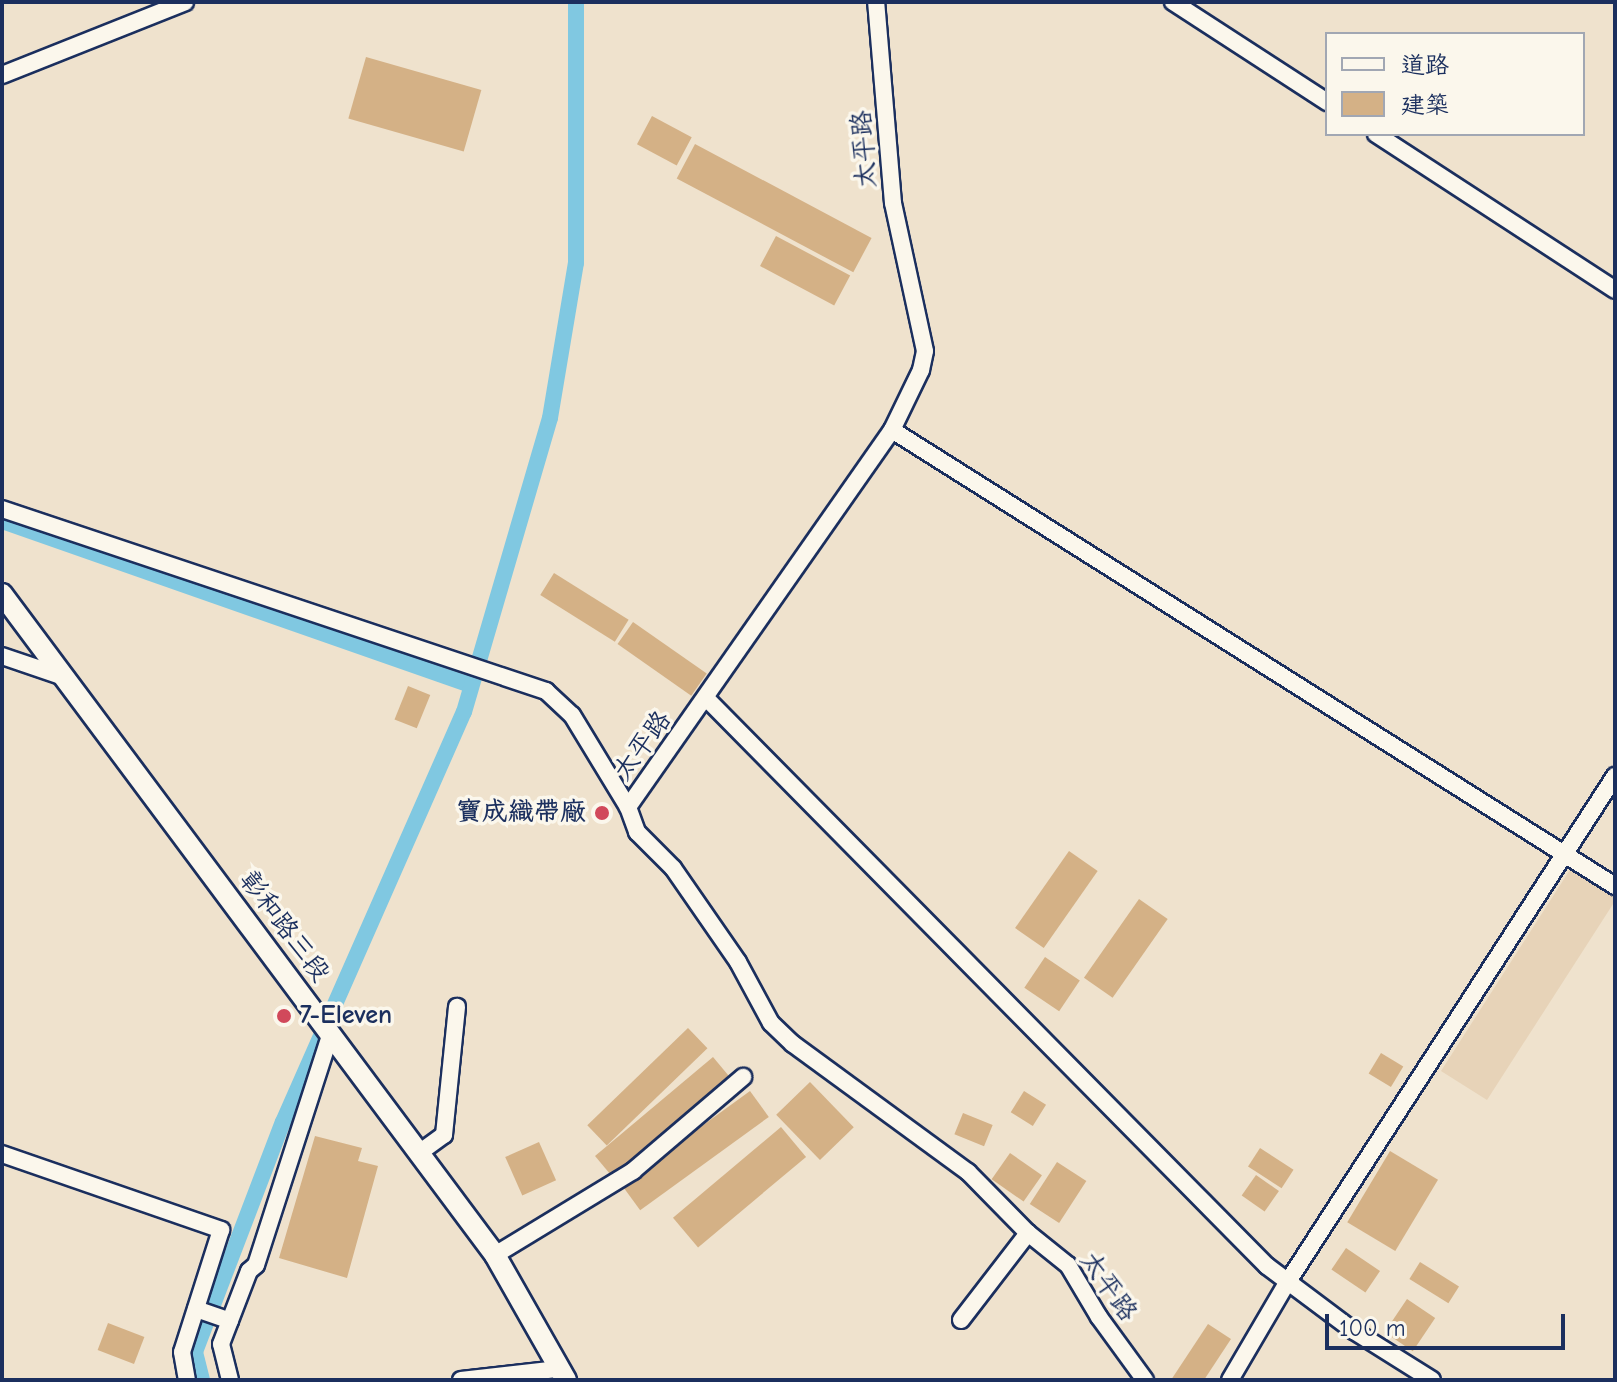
<!DOCTYPE html>
<meta charset="utf-8">
<style>
body{margin:0}
#map{position:relative;width:1617px;height:1382px;overflow:hidden;background:#efe2cd;font-family:"Comic Neue","LXGW WenKai TC",sans-serif}
div>[style]{position:absolute}
.built>*{inset:0;background:#e7d3b8}
.canal>*{height:16px;margin:-8px;padding:0 8px;transform-origin:8px;border-radius:8px;background:#80c8e1}
.building>*{inset:0;background:#d4b186;transform-origin:0 0}
.roads{filter:drop-shadow(2px 0 #1b2f5e) drop-shadow(-2px 0 #1b2f5e) drop-shadow(0 2px #1b2f5e) drop-shadow(0 -2px #1b2f5e)}
.minor>*{height:16px;margin:-8px;padding:0 8px;transform-origin:8px;border-radius:8px;background:#fbf7ec}
.major>*{height:20px;margin:-10px;padding:0 10px;transform-origin:10px;border-radius:10px;background:#fbf7ec}
.dots>*{width:22px;height:22px;translate:-50% -50%;box-sizing:border-box;border:4px solid #fbf7ec;border-radius:50%}
span{translate:-50% -50%;white-space:nowrap;text-align:center;line-height:1.15;-webkit-text-stroke:7px #fbf7ec;paint-order:stroke}
.street-label{font-size:26px;color:#1b2f5e}
.poi-label{font-size:26px;color:#1b2f5e;font-weight:700}
.right{translate:-100% -50%;text-align:right}
.left{translate:0 -50%;text-align:left}
.frame{position:absolute;inset:0;border:4px solid #1b2f5e;pointer-events:none}
.legend{position:absolute;left:1325px;top:32px;width:260px;height:104px;box-sizing:border-box;background:#fbf7ec;border:2px solid #a1a7b3;margin:0;padding:10px 14px;list-style:none;font-size:24px;color:#1b2f5e}
.legend li{display:flex;align-items:center;gap:16px;height:40px}
.legend b{width:40px;border:2px solid #a1a7b3}
.scale{position:absolute;left:1325px;top:1314px;width:240px;height:36px;box-sizing:border-box;border:4px solid #1b2f5e;border-top:0;padding-left:10px;font-size:24px;line-height:28px;white-space:nowrap;color:#1b2f5e;-webkit-text-stroke:6px #fbf7ec;paint-order:stroke}
</style>
<div id="map">
<div class="built">
<i style="clip-path:polygon(1573px 865px,1615px 892px,1615px 901px,1487px 1100px,1441px 1071px)"></i>
</div>
<div class="canal">
<i style="left:2px;top:521px;width:497px;rotate:19.3deg"></i>
<i style="left:202px;top:1380px;width:29px;rotate:-104deg"></i>
<i style="left:195px;top:1352px;width:246px;rotate:-69.1deg"></i>
<i style="left:283px;top:1122px;width:448px;rotate:-66.2deg"></i>
<i style="left:464px;top:712px;width:306px;rotate:-73.7deg"></i>
<i style="left:550px;top:418px;width:157px;rotate:-80.5deg"></i>
<i style="left:576px;top:263px;width:261px;rotate:-90deg"></i>
</div>
<div class="building">
<i style="left:366px;top:57px;width:120px;height:64px;rotate:16deg"></i>
<i style="left:652px;top:116px;width:45px;height:32px;rotate:28deg"></i>
<i style="left:695px;top:144px;width:200px;height:39px;rotate:28deg"></i>
<i style="left:776px;top:236px;width:84px;height:34px;rotate:28deg"></i>
<i style="left:554px;top:573px;width:88px;height:26px;rotate:32deg"></i>
<i style="left:633px;top:622px;width:90px;height:27px;rotate:35deg"></i>
<i style="left:408px;top:686px;width:24px;height:36px;rotate:22deg"></i>
<i style="left:1069px;top:851px;width:35px;height:94px;rotate:35deg"></i>
<i style="left:1139px;top:899px;width:35px;height:96px;rotate:35deg"></i>
<i style="left:1045px;top:957px;width:42px;height:37px;rotate:34deg"></i>
<i style="left:688px;top:1028px;width:28px;height:140px;rotate:46deg"></i>
<i style="left:1381px;top:1053px;width:26px;height:24px;rotate:31deg"></i>
<i style="left:713px;top:1057px;width:26px;height:154px;rotate:50deg"></i>
<i style="left:810px;top:1082px;width:63px;height:47px;rotate:46deg"></i>
<i style="left:750px;top:1091px;width:32px;height:159px;rotate:54deg"></i>
<i style="left:1024px;top:1091px;width:26px;height:25px;rotate:32deg"></i>
<i style="left:963px;top:1113px;width:32px;height:23px;rotate:22deg"></i>
<i style="left:781px;top:1127px;width:39px;height:141px;rotate:50deg"></i>
<i style="clip-path:polygon(315px 1136px,362px 1148px,358px 1161px,378px 1166px,347px 1278px,279px 1258px)"></i>
<i style="left:539px;top:1142px;width:42px;height:37px;rotate:66deg"></i>
<i style="left:1260px;top:1148px;width:40px;height:22px;rotate:33deg"></i>
<i style="left:1390px;top:1151px;width:56px;height:83px;rotate:31deg"></i>
<i style="left:1010px;top:1153px;width:39px;height:32px;rotate:35deg"></i>
<i style="left:1057px;top:1162px;width:35px;height:50px;rotate:33deg"></i>
<i style="left:1256px;top:1175px;width:28px;height:25px;rotate:35deg"></i>
<i style="left:1346px;top:1248px;width:41px;height:26px;rotate:34deg"></i>
<i style="left:1420px;top:1262px;width:46px;height:20px;rotate:32deg"></i>
<i style="left:1407px;top:1299px;width:34px;height:40px;rotate:34deg"></i>
<i style="left:108px;top:1323px;width:39px;height:29px;rotate:21deg"></i>
<i style="clip-path:polygon(1208px 1324px,1231px 1339px,1204px 1380px,1171px 1380px)"></i>
</div>
<div class="roads">
<div class="minor">
<i style="left:1173px;top:2px;width:184px;rotate:33deg"></i>
<i style="left:2px;top:75px;width:197px;rotate:-21.7deg"></i>
<i style="left:1376px;top:134px;width:285px;rotate:33.1deg"></i>
<i style="left:892px;top:430px;width:855px;rotate:32.24deg"></i>
<i style="left:2px;top:509px;width:574px;rotate:18.5deg"></i>
<i style="left:546px;top:691px;width:35px;rotate:43deg"></i>
<i style="left:572px;top:715px;width:108px;rotate:58.7deg"></i>
<i style="left:628px;top:807px;width:27px;rotate:70deg"></i>
<i style="left:637px;top:832px;width:51px;rotate:45deg"></i>
<i style="left:673px;top:868px;width:114px;rotate:55.3deg"></i>
<i style="left:738px;top:962px;width:69px;rotate:61.6deg"></i>
<i style="left:771px;top:1023px;width:30px;rotate:44deg"></i>
<i style="left:793px;top:1044px;width:217px;rotate:36.2deg"></i>
<i style="left:968px;top:1172px;width:86px;rotate:45.5deg"></i>
<i style="left:1028px;top:1233px;width:51px;rotate:38.7deg"></i>
<i style="left:1068px;top:1265px;width:61px;rotate:59.2deg"></i>
<i style="left:1099px;top:1317px;width:78px;rotate:53.9deg"></i>
<i style="left:2px;top:656px;width:65px;rotate:18.7deg"></i>
<i style="left:707px;top:699px;width:797px;rotate:45.36deg"></i>
<i style="left:1267px;top:1266px;width:109px;rotate:36.8deg"></i>
<i style="left:1354px;top:1331px;width:92px;rotate:32.1deg"></i>
<i style="left:628px;top:807px;width:460px;rotate:-55deg"></i>
<i style="left:892px;top:430px;width:67px;rotate:-64.2deg"></i>
<i style="left:921px;top:370px;width:19px;rotate:-78deg"></i>
<i style="left:925px;top:351px;width:151px;rotate:-102.2deg"></i>
<i style="left:893px;top:203px;width:202px;rotate:-94.8deg"></i>
<i style="left:419px;top:1153px;width:31px;rotate:-36deg"></i>
<i style="left:444px;top:1135px;width:129px;rotate:-84.2deg"></i>
<i style="left:2px;top:1154px;width:232px;rotate:19.1deg"></i>
<i style="left:221px;top:1230px;width:128px;rotate:107.7deg"></i>
<i style="left:182px;top:1352px;width:28px;rotate:80deg"></i>
<i style="left:495px;top:1255px;width:162px;rotate:-31.3deg"></i>
<i style="left:633px;top:1171px;width:145px;rotate:-40.5deg"></i>
<i style="left:196px;top:1309px;width:36px;rotate:19deg"></i>
<i style="left:961px;top:1320px;width:110px;rotate:-52.4deg"></i>
<i style="left:230px;top:1380px;width:37px;rotate:-104deg"></i>
<i style="left:221px;top:1344px;width:78px;rotate:-69deg"></i>
<i style="left:249px;top:1271px;width:9px;rotate:-41deg"></i>
<i style="left:256px;top:1265px;width:244px;rotate:-72.1deg"></i>
<i style="left:461px;top:1380px;width:98px;rotate:-6.5deg"></i>
<i style="left:1230px;top:1380px;width:113px;rotate:-59.6deg"></i>
<i style="left:1287px;top:1283px;width:604px;rotate:-57.1deg"></i>
</div>
<div class="major">
<i style="left:2px;top:594px;width:825px;rotate:53.28deg"></i>
<i style="left:495px;top:1255px;width:144px;rotate:60.4deg"></i>
</div>
</div>
<div class="dots">
<i style="left:602px;top:813px;background:#d1495b"></i>
<i style="left:284px;top:1016px;background:#d1495b"></i>
</div>
<div class="street-label">
<span style="left:865px;top:149px;rotate:-94deg">太平路</span>
<span style="left:643px;top:746px;rotate:-54deg">太平路</span>
<span style="left:284px;top:927px;rotate:53deg">彰和路三段</span>
<span style="left:1108px;top:1287px;rotate:55deg">太平路</span>
</div>
<div class="poi-label">
<span class="right" style="left:586px;top:813px">寶成織帶廠</span>
<span class="left" style="left:300px;top:1016px">7-Eleven</span>
</div>
<div class="frame"></div>
<ul class="legend">
<li><b style="height:10px;background:#fbf7ec"></b>道路</li>
<li><b style="height:22px;background:#d4b186"></b>建築</li>
</ul>
<div class="scale">100 m</div>
</div>
